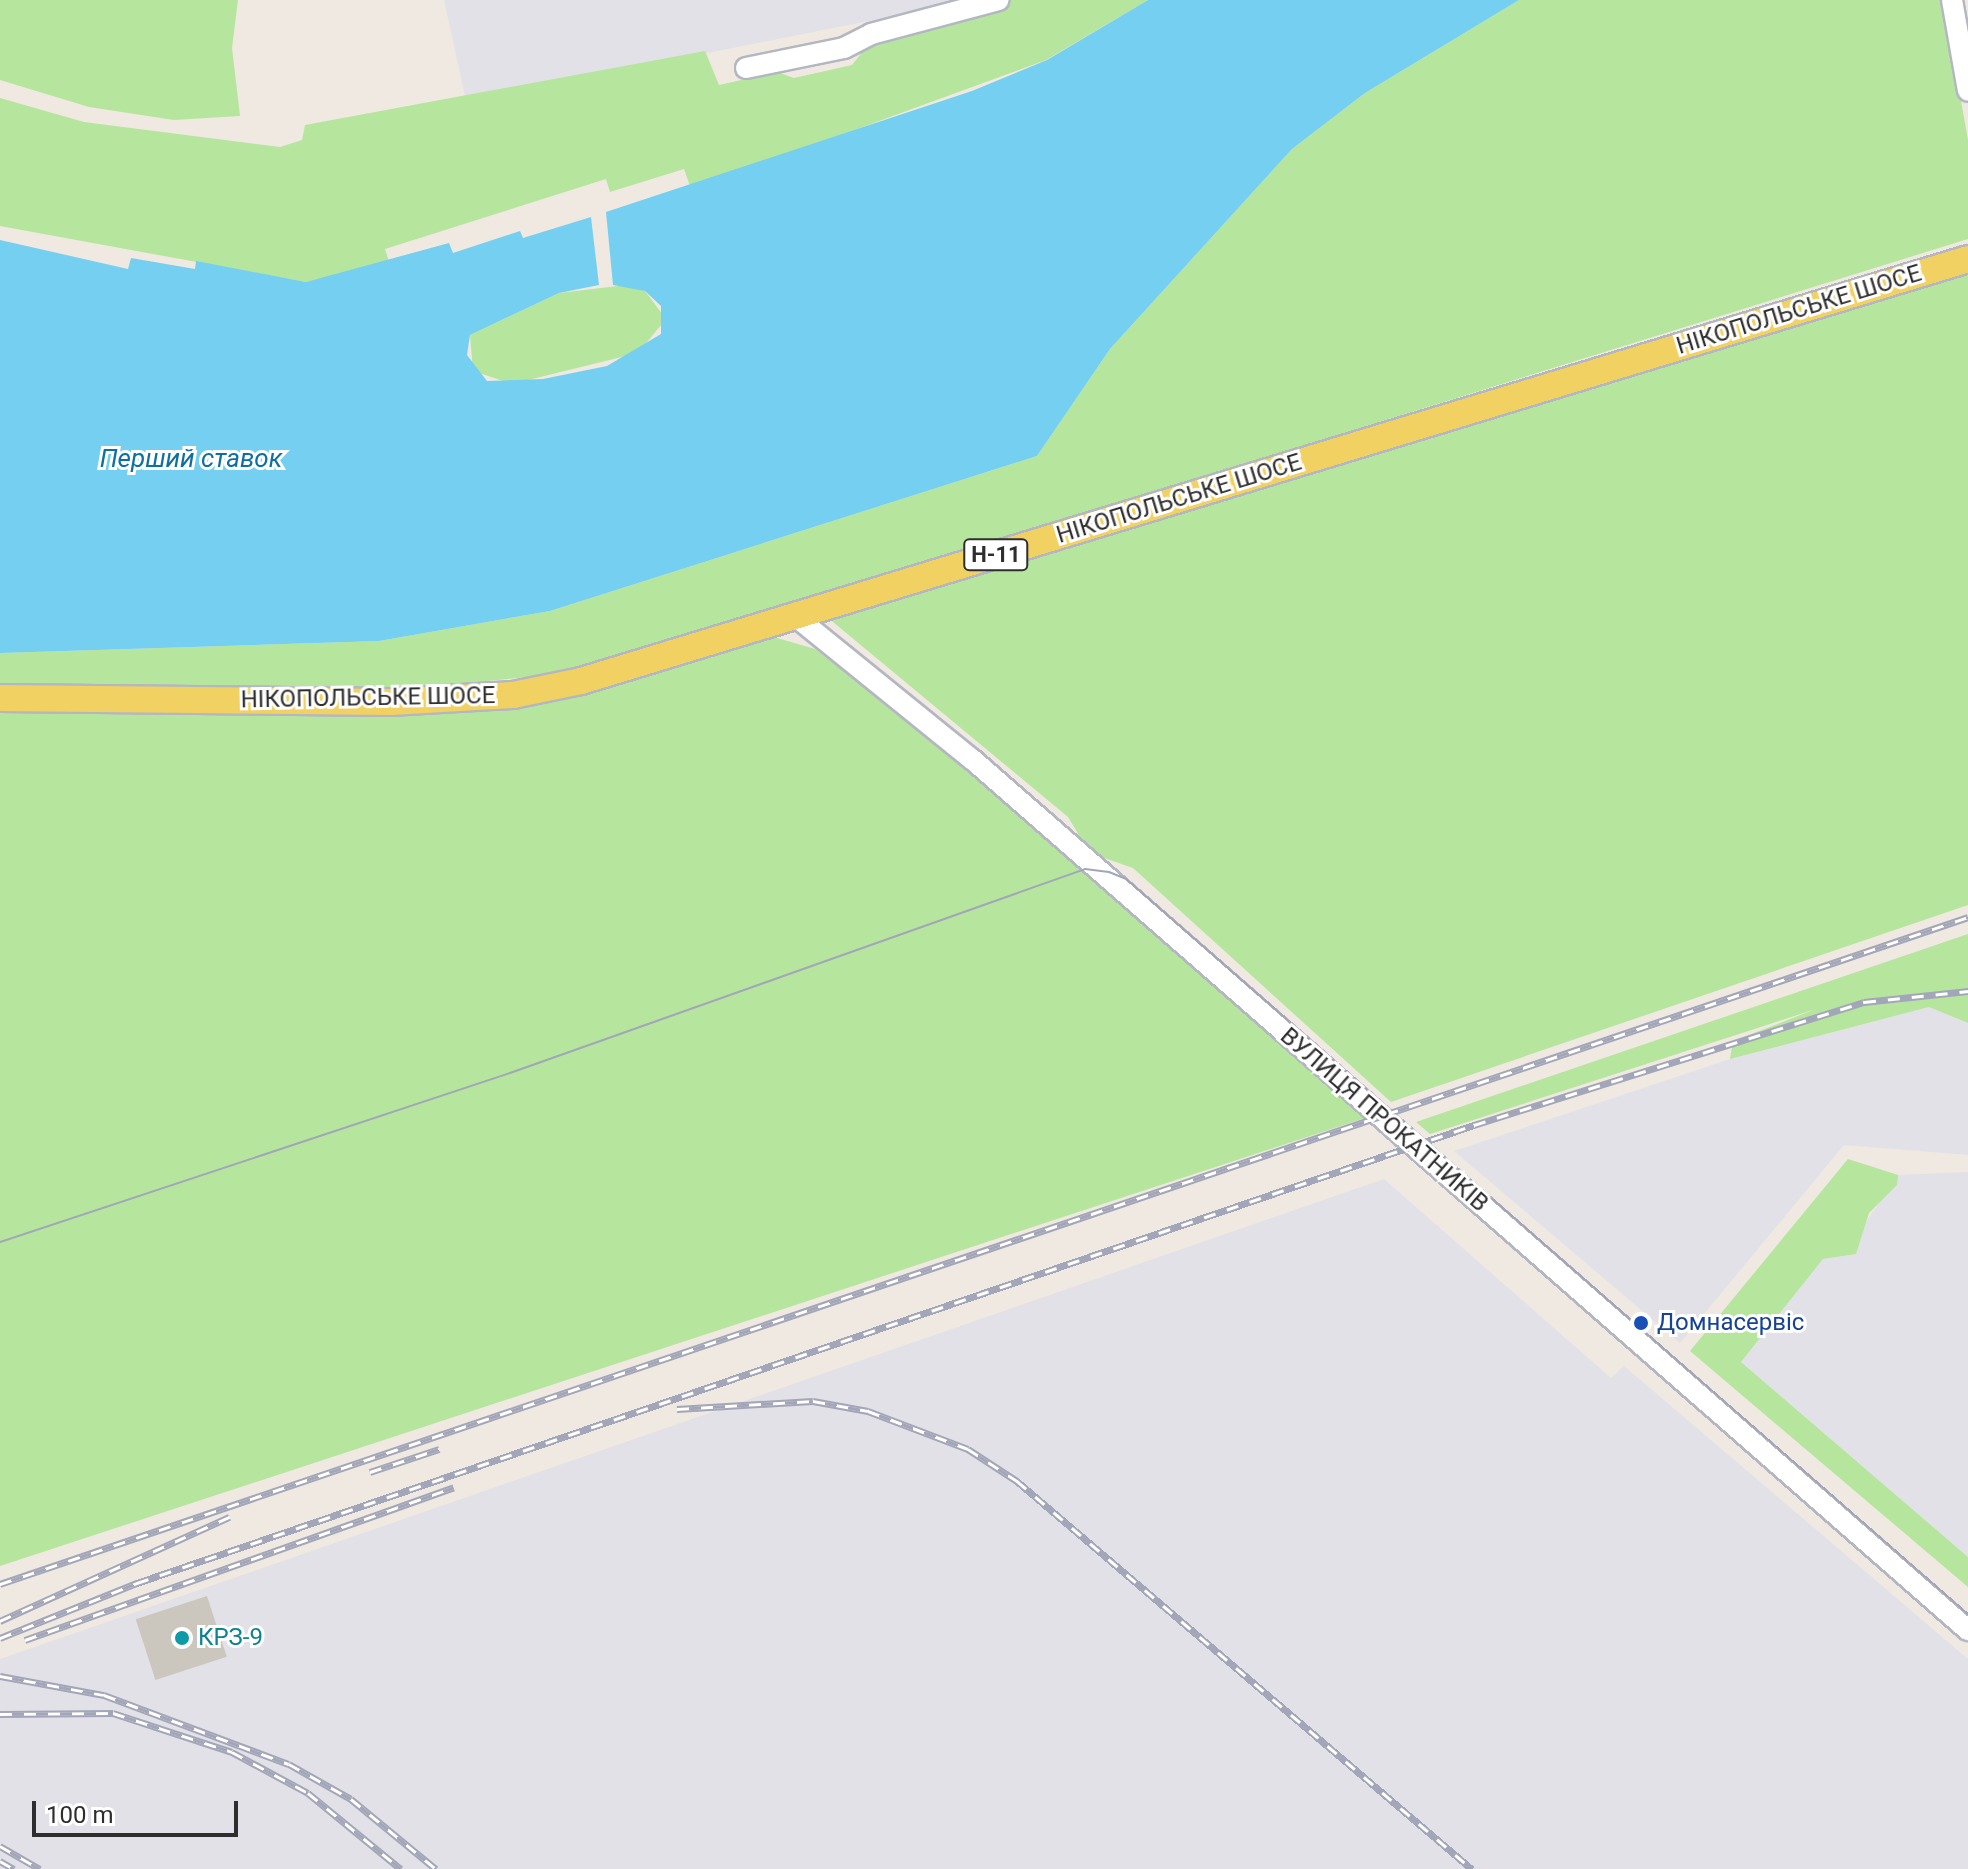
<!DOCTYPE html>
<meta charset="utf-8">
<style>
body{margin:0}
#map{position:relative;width:1968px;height:1869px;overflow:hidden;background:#efe9e1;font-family:Roboto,sans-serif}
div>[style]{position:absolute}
.industrial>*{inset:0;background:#e3e1e8}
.green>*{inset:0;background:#b6e59e}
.water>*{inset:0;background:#75cff0}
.building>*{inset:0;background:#cbc7bf;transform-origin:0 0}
.roads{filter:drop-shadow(2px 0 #b4b7c1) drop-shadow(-2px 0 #b4b7c1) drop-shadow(0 2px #b4b7c1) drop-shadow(0 -2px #b4b7c1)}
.minor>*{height:20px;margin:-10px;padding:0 10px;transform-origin:10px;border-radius:10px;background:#fff}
.major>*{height:26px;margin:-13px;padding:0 13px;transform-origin:13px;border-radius:13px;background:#f2d163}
.tram>*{height:2px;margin:-1px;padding:0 1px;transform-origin:1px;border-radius:1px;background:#a3a6b8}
.rail>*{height:7px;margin-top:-3.5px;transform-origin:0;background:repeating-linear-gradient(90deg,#fff 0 12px,#a3a6b8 0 24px);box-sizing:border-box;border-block:2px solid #a3a6b8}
.dots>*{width:22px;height:22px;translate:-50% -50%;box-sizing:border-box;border:4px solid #fff;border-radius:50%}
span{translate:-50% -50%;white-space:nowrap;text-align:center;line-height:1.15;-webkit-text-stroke:6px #fff;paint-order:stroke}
.shield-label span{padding:2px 6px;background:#fff;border:2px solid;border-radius:6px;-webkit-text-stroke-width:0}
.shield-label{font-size:22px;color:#2e2e2e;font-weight:700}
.street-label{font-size:24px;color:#2e2e2e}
.transit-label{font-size:24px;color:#164399}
.left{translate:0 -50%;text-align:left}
.culture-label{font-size:24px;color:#0d838f}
.water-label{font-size:26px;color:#0d6fa3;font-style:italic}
.scale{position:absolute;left:32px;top:1801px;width:206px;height:36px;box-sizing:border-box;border:4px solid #2e2e2e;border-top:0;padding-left:10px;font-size:24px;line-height:28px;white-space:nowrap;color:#2e2e2e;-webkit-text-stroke:6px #fff;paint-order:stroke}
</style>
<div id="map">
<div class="industrial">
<i style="clip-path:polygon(444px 0,974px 0,466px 101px)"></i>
<i style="clip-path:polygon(1929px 1007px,1968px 1023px,1968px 1155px,1844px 1145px,1680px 1343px,1454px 1151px,1730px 1059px)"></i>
<i style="clip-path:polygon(1968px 1172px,1968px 1557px,1741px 1362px,1823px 1259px,1856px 1254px,1857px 1235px,1898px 1175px)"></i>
<i style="clip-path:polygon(1384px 1179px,1611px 1378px,1624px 1366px,1968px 1659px,1968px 1869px,0 1869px,0 1659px)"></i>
</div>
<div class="green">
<i style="clip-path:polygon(0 0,238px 0,232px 48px,240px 116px,174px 120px,89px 107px,0 80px)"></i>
<i style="clip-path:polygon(1005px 0,1148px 0,1046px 60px,797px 151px,690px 186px,684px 169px,610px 192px,606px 179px,385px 249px,389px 262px,306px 282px,0 226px,0 98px,84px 122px,280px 147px,302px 140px,305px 125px,705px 51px,719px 85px,777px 72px,794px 78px,852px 65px,871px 41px,976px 18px)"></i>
<i style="clip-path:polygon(1519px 0,1943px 0,1968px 140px,1968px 239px,576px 672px,391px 691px,0 689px,0 653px,379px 641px,550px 611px,1037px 456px,1110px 349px,1292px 149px,1365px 93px)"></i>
<i style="clip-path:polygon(1968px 267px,1968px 905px,1391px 1102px,1133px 868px,1090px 853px,1068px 817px,827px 617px)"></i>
<i style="clip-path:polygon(626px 285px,645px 291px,666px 319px,638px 353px,512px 384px,473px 371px,470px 335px,559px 293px)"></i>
<i style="clip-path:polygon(767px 635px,815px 649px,968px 766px,1371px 1116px,0 1566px,0 708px,391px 710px)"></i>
<i style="clip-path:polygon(1968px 934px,1968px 1023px,1929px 1007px,1730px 1059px,1733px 1041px,1816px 1009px,1430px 1134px,1416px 1122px)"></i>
<i style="clip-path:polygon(1848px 1159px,1898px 1175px,1897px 1185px,1869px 1213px,1856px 1254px,1823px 1259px,1741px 1362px,1968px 1557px,1968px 1587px,1690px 1351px)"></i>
</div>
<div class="water">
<i style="clip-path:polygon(1148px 0,1519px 0,1365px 93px,1292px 149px,1110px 349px,1037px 456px,550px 611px,379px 641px,0 653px,0 240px,128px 269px,131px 258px,195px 269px,196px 261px,306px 282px,449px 243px,453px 253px,520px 231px,523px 238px,591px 217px,599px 285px,559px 293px,470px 335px,467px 355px,487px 381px,543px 379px,607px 366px,661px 334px,661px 306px,645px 291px,613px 285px,606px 212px,972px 91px,1047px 60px)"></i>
</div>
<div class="building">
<i style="left:207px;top:1596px;width:64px;height:75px;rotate:72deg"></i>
</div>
<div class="roads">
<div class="minor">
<i style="left:1952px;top:0;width:92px;rotate:80deg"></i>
<i style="left:746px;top:68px;width:100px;rotate:-11.5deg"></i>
<i style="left:844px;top:48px;width:30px;rotate:-27deg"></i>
<i style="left:871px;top:34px;width:132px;rotate:-14.9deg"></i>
<i style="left:795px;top:616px;width:229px;rotate:39deg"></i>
<i style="left:973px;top:760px;width:1322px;rotate:41.17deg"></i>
</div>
<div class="major">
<i style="left:0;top:698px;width:391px;rotate:0.6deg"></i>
<i style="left:391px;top:702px;width:122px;rotate:-3.3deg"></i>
<i style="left:513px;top:695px;width:69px;rotate:-11.6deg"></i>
<i style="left:581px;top:681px;width:1450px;rotate:-16.92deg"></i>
</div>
</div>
<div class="tram">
<i style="left:0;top:1242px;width:537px;rotate:-18.33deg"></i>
<i style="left:510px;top:1073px;width:610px;rotate:-19.53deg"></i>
<i style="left:1085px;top:869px;width:24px;rotate:7deg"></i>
<i style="left:1109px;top:872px;width:18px;rotate:22deg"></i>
<i style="left:1126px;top:879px;width:1118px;rotate:41.12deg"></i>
</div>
<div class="rail">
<i style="left:677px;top:1409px;width:136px;rotate:-3.4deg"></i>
<i style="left:813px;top:1401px;width:56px;rotate:10.3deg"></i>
<i style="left:868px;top:1411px;width:107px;rotate:20.8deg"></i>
<i style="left:968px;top:1449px;width:59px;rotate:33.1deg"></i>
<i style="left:1017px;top:1481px;width:598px;rotate:40.46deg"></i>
<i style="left:370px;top:1472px;width:73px;rotate:-18.4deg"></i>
<i style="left:0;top:1584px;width:2078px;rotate:-18.72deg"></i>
<i style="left:0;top:1621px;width:252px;rotate:-24.4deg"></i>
<i style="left:0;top:1638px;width:148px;rotate:-21.9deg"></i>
<i style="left:137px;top:1583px;width:1413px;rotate:-18.91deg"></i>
<i style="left:1474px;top:1125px;width:409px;rotate:-17.5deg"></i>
<i style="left:1864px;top:1002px;width:105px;rotate:-6deg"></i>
<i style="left:25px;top:1640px;width:455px;rotate:-19.6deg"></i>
<i style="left:0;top:1676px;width:106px;rotate:10.4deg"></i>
<i style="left:104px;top:1695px;width:197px;rotate:20.5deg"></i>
<i style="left:289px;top:1764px;width:71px;rotate:29.4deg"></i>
<i style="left:351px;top:1799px;width:110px;rotate:39.5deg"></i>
<i style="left:0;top:1714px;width:113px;rotate:-0.5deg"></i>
<i style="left:113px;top:1713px;width:125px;rotate:18.1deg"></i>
<i style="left:232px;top:1752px;width:86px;rotate:28.3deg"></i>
<i style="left:308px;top:1793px;width:120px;rotate:39.3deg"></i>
<i style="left:0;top:1846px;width:46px;rotate:29.9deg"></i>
<i style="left:0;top:1861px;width:16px;rotate:30deg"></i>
</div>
<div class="dots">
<i style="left:1641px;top:1323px;background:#1a4fb4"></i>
<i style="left:182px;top:1638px;background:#0f9aa8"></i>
</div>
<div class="shield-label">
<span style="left:996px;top:555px">Н-11</span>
</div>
<div class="street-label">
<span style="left:1799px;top:310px;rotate:-17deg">НІКОПОЛЬСЬКЕ ШОСЕ</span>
<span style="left:1179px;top:499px;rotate:-17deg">НІКОПОЛЬСЬКЕ ШОСЕ</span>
<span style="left:368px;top:698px;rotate:-1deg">НІКОПОЛЬСЬКЕ ШОСЕ</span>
<span style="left:1384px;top:1120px;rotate:41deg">ВУЛИЦЯ ПРОКАТНИКІВ</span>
</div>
<div class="transit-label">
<span class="left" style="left:1657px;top:1323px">Домнасервіс</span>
</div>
<div class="culture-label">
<span class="left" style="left:198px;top:1638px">КРЗ-9</span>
</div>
<div class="water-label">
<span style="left:191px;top:459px">Перший ставок</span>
</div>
<div class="scale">100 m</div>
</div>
